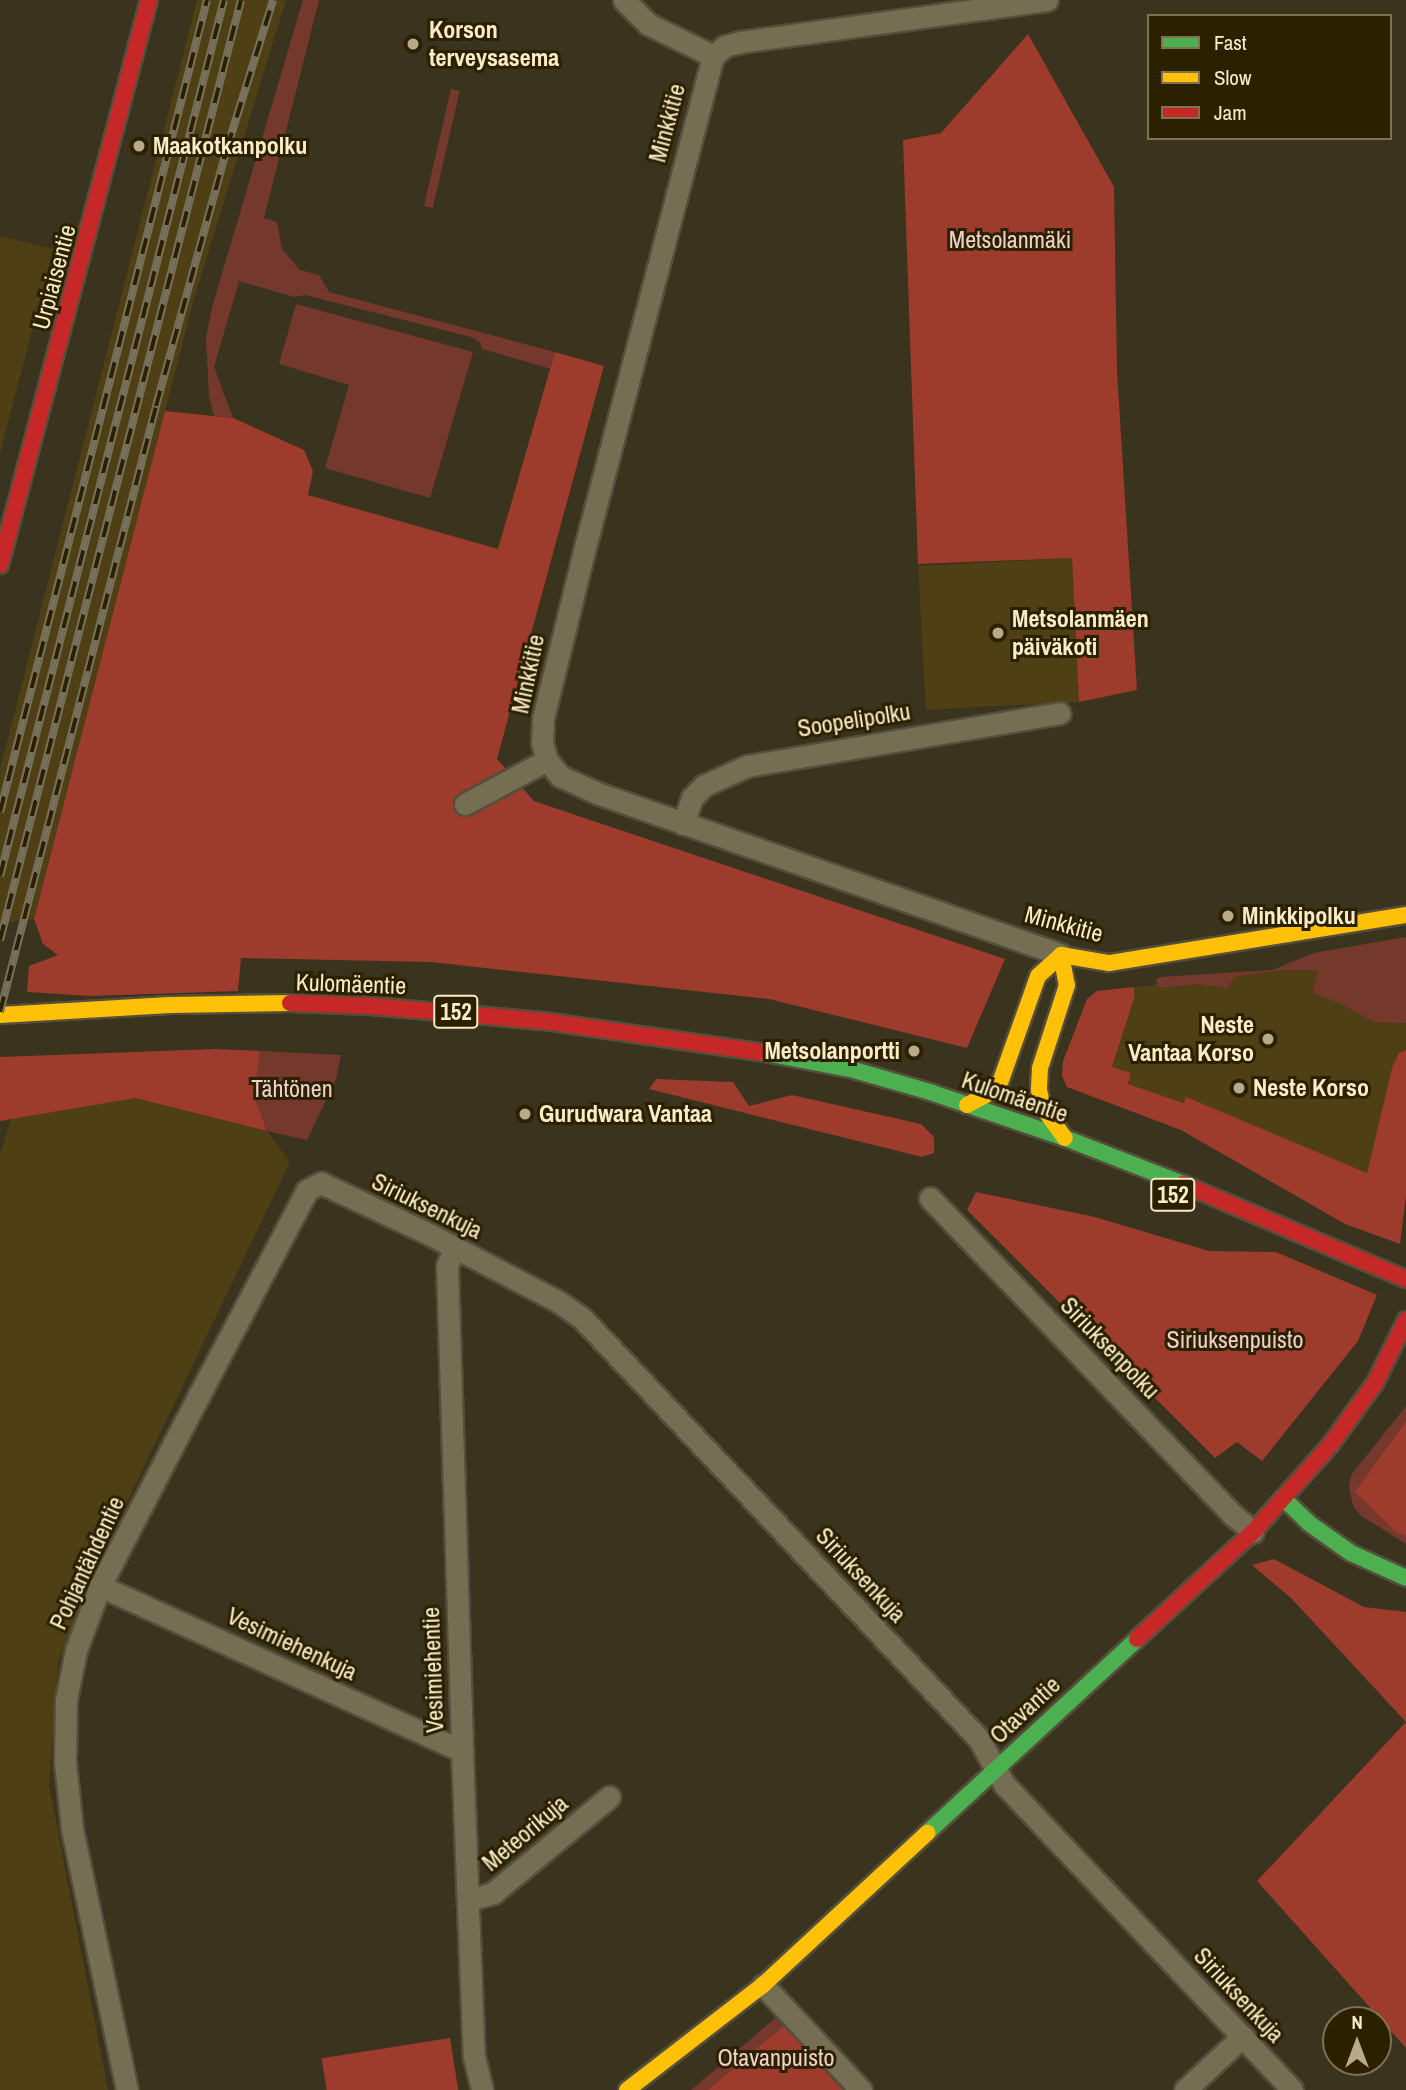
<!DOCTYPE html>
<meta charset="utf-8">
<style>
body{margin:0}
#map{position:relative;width:1406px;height:2090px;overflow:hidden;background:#3a331d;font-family:"Archivo Narrow",sans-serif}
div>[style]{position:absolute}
.built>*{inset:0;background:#4e3f14;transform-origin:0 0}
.green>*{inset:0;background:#74382d;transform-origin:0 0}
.forest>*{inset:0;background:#9d3b2c;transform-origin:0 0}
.roads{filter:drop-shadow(2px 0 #544e3b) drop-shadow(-2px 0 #544e3b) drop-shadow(0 2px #544e3b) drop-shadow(0 -2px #544e3b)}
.street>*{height:21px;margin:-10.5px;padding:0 10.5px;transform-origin:10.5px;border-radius:10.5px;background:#766e53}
.fast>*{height:16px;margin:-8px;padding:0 8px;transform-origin:8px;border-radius:8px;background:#4caf50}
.slow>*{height:16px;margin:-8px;padding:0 8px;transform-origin:8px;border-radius:8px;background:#ffc107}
.jam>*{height:16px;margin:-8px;padding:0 8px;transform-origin:8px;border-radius:8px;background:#c62828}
.rail>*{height:8px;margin-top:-4px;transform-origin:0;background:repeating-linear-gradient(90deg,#2b2101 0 16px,#78715c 0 32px);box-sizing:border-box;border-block:2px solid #78715c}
.dots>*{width:19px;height:19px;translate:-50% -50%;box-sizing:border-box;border:4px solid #2b2101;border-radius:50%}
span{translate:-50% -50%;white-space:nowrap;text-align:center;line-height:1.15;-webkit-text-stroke:6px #2b2101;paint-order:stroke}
.shield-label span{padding:2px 5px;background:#2b2101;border:2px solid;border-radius:5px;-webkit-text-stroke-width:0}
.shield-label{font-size:23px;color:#faecc7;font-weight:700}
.poi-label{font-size:24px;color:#faecc7;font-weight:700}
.left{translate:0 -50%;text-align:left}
.right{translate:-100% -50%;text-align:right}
.street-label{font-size:24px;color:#faecc7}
.park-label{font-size:24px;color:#efd0ca}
.legend{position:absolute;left:1147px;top:14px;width:245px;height:126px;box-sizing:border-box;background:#2b2101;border:2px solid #7e7250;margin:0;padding:9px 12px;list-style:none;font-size:21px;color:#faecc7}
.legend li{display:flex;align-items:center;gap:14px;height:35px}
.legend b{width:35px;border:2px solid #7e7250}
.north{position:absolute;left:1322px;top:2006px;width:70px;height:70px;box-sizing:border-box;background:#2b2101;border:2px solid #7e7250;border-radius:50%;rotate:0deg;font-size:19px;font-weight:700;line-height:28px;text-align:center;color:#faecc7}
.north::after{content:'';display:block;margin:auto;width:24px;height:32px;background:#b7ab8c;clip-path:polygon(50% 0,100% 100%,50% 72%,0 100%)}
</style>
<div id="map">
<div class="built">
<i style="clip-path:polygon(197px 0,286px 0,194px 299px,34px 919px,0 923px,0 769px)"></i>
<i style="clip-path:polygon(0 236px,53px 249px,0 454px)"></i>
<i style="left:1072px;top:558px;width:144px;height:154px;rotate:87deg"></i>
<i style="clip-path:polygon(1406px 937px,1406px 1050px,1392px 1068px,1367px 1174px,1187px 1098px,1185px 1103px,1127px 1084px,1112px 1067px,1134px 1000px,1134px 987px,1156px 985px,1160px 977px,1272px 970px,1314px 953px)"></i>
<i style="clip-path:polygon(135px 1098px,267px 1131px,290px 1162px,94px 1571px,58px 1663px,49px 1785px,108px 2090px,0 2090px,0 1155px,11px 1118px)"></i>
</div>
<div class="green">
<i style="clip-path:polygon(303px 0,319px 0,264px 218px,277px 222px,282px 249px,300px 270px,319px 275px,329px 292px,555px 352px,551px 369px,482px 349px,480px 342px,471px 337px,305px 295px,294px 297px,239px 281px,214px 367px,233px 418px,214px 416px,209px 396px,206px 337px,213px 304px)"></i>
<i style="left:451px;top:89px;width:9px;height:120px;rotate:13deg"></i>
<i style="clip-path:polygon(296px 304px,473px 352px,430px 498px,325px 468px,349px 385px,279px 364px)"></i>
<i style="clip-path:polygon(1406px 937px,1406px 1023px,1374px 1022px,1340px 1003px,1313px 993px,1318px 970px,1280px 970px,1234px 977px,1228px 988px,1198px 984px,1162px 988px,1157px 985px,1156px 980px,1160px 977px,1272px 970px,1314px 953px)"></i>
<i style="clip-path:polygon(260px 1051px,341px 1055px,336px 1079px,307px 1140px,267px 1131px,255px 1098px)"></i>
<i style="clip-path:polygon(1406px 1406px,1406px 1544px,1360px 1515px,1353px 1506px,1349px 1487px,1351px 1475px)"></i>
<i style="clip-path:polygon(780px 2014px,848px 2090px,691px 2090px)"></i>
</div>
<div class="forest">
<i style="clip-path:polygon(1028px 34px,1114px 187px,1117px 371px,1137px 690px,1079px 702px,1072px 558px,918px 564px,903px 140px,941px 133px)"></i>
<i style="clip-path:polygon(555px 352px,604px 366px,497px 759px,534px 801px,1005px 959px,967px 1048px,769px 999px,431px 962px,241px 958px,238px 991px,91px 996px,27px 992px,29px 966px,58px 955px,43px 944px,34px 919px,165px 411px,233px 418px,304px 450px,313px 471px,308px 495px,498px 549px)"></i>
<i style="clip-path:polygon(1134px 987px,1134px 999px,1112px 1067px,1131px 1073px,1128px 1084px,1184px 1103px,1186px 1097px,1367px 1173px,1392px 1068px,1399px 1053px,1406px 1050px,1406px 1196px,1400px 1244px,1345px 1224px,1181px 1130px,1067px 1087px,1062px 1076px,1063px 1061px,1087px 999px,1097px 991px)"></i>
<i style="clip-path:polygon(215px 1049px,260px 1051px,255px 1098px,267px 1131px,135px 1098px,0 1121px,0 1057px)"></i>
<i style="clip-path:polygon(656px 1079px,733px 1082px,749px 1106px,792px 1095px,921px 1124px,934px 1137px,934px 1153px,922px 1157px,649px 1089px)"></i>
<i style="clip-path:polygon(976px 1192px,1095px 1217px,1209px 1251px,1276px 1252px,1377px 1295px,1358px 1341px,1262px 1461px,1237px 1442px,1215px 1458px,967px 1210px)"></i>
<i style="clip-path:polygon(1406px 1421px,1406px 1536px,1397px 1533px,1355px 1492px)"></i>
<i style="clip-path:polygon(1274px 1559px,1364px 1607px,1406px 1612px,1406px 2048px,1257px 1881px,1406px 1722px,1291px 1598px,1252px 1565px)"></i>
<i style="clip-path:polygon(786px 2024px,848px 2090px,708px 2090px)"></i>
<i style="left:450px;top:2038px;width:53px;height:130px;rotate:81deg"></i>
</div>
<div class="roads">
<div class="street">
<i style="left:624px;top:0;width:34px;rotate:45deg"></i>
<i style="left:648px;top:24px;width:72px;rotate:26.2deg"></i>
<i style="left:1047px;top:0;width:309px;rotate:172.2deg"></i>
<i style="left:741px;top:42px;width:16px;rotate:166deg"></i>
<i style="left:725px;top:46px;width:16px;rotate:140deg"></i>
<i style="left:713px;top:56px;width:499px;rotate:104.6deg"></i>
<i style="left:587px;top:539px;width:184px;rotate:103.8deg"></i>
<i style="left:543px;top:718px;width:25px;rotate:92deg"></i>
<i style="left:542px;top:743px;width:18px;rotate:74deg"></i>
<i style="left:547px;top:760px;width:21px;rotate:51deg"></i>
<i style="left:560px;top:776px;width:41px;rotate:24.7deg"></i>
<i style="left:597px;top:793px;width:491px;rotate:19.2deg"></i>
<i style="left:465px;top:804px;width:93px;rotate:-28.2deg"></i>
<i style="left:683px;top:824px;width:28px;rotate:-71deg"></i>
<i style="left:692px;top:798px;width:16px;rotate:-47deg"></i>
<i style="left:703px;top:786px;width:48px;rotate:-24.4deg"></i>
<i style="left:747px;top:766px;width:317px;rotate:-9.6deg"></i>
<i style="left:930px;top:1198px;width:439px;rotate:46.3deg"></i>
<i style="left:1233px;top:1515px;width:26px;rotate:40deg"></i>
<i style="left:454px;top:1248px;width:19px;rotate:111deg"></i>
<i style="left:447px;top:1266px;width:485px;rotate:88.2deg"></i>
<i style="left:462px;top:1751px;width:306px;rotate:87.8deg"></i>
<i style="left:474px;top:2057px;width:34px;rotate:76deg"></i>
<i style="left:100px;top:1586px;width:398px;rotate:24.5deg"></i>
<i style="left:469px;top:1900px;width:25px;rotate:-16deg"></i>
<i style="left:493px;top:1893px;width:151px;rotate:-39.6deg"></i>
<i style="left:763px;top:1985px;width:144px;rotate:47deg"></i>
<i style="left:127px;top:2090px;width:268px;rotate:-101.9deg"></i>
<i style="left:72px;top:1828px;width:66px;rotate:-96.1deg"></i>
<i style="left:65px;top:1762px;width:62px;rotate:-89.1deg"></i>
<i style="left:66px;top:1700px;width:51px;rotate:-78.7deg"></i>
<i style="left:76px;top:1650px;width:68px;rotate:-69.4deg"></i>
<i style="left:100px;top:1586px;width:213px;rotate:-62.6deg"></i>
<i style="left:198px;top:1397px;width:234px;rotate:-62.2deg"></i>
<i style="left:307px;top:1190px;width:16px;rotate:-27deg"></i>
<i style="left:321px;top:1183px;width:122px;rotate:25.3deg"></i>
<i style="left:431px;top:1235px;width:144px;rotate:27.6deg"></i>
<i style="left:559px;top:1302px;width:28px;rotate:35deg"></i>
<i style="left:582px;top:1318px;width:579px;rotate:46.68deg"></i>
<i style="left:979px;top:1739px;width:51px;rotate:60.9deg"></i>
<i style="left:1004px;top:1784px;width:420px;rotate:46.7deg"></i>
<i style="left:1185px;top:2090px;width:79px;rotate:-43deg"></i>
</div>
<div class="fast">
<i style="left:760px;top:1052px;width:96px;rotate:10.8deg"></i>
<i style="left:854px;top:1070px;width:79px;rotate:16.1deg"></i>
<i style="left:930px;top:1092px;width:143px;rotate:18.8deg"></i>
<i style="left:1065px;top:1138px;width:127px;rotate:21.3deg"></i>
<i style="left:1283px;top:1498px;width:37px;rotate:44deg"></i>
<i style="left:1310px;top:1524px;width:50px;rotate:35.3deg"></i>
<i style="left:1351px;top:1553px;width:60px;rotate:24.4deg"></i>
<i style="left:927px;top:1833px;width:286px;rotate:-42.7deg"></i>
</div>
<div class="slow">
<i style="left:1061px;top:955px;width:49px;rotate:9.5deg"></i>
<i style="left:1109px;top:963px;width:301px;rotate:-9.2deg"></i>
<i style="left:1061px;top:955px;width:31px;rotate:79deg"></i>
<i style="left:1067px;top:985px;width:87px;rotate:108deg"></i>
<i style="left:1040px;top:1068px;width:22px;rotate:93deg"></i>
<i style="left:1039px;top:1090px;width:18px;rotate:77deg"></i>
<i style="left:1043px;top:1108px;width:37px;rotate:54deg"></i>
<i style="left:0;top:1015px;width:170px;rotate:-3.4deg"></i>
<i style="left:170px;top:1005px;width:120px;rotate:-1deg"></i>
<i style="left:967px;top:1105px;width:21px;rotate:-28deg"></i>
<i style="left:986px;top:1095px;width:21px;rotate:-45deg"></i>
<i style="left:1001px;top:1080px;width:110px;rotate:-70.4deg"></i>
<i style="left:1038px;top:976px;width:31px;rotate:-42deg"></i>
<i style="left:627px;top:2090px;width:172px;rotate:-37.7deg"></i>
<i style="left:763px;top:1985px;width:224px;rotate:-42.8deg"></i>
</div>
<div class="jam">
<i style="left:0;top:565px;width:584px;rotate:-75.23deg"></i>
<i style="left:290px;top:1003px;width:81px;rotate:2.1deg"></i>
<i style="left:371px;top:1006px;width:174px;rotate:5deg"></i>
<i style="left:544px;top:1021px;width:218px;rotate:8.2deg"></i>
<i style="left:1183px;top:1184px;width:242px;rotate:23.1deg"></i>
<i style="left:1137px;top:1639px;width:158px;rotate:-42.7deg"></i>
<i style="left:1253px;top:1532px;width:118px;rotate:-48.4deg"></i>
<i style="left:1331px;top:1444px;width:75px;rotate:-54.2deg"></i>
<i style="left:1375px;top:1383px;width:70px;rotate:-63.8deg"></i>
</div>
</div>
<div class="rail">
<i style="left:0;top:812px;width:838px;rotate:-75.7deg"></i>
<i style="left:0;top:876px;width:904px;rotate:-75.66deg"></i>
<i style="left:0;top:940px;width:970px;rotate:-75.62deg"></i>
<i style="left:0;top:1012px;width:626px;rotate:-75.56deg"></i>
<i style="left:156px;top:406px;width:268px;rotate:-74.6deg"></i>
<i style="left:227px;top:148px;width:155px;rotate:-72.7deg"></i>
</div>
<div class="dots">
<i style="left:413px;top:44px;background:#b7ab8c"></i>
<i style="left:139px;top:146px;background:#b7ab8c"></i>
<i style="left:998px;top:633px;background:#b7ab8c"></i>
<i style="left:1228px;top:916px;background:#b7ab8c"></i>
<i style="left:1268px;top:1039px;background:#b7ab8c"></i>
<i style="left:914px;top:1051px;background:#b7ab8c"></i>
<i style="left:1239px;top:1088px;background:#b7ab8c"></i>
<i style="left:525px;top:1114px;background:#b7ab8c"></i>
</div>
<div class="shield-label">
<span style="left:456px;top:1012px">152</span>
<span style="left:1173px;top:1195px">152</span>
</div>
<div class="poi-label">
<span class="left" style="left:429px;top:44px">Korson<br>terveysasema</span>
<span class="left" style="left:153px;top:146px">Maakotkanpolku</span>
<span class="left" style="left:1012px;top:633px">Metsolanmäen<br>päiväkoti</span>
<span class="left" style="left:1242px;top:916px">Minkkipolku</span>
<span class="right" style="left:1254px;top:1039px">Neste<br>Vantaa Korso</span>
<span class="right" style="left:900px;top:1051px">Metsolanportti</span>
<span class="left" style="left:1253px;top:1088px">Neste Korso</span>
<span class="left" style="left:539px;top:1114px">Gurudwara Vantaa</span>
</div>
<div class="street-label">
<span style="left:667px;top:123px;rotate:-75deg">Minkkitie</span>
<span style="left:54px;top:277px;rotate:-75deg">Urpiaisentie</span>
<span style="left:528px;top:674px;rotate:-78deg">Minkkitie</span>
<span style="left:854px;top:720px;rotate:-9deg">Soopelipolku</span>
<span style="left:1064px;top:924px;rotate:15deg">Minkkitie</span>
<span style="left:351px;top:984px;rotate:2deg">Kulomäentie</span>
<span style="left:1015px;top:1097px;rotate:19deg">Kulomäentie</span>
<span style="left:427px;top:1206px;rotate:26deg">Siriuksenkuja</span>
<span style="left:1110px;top:1348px;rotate:46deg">Siriuksenpolku</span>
<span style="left:87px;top:1563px;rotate:-65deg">Pohjantähdentie</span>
<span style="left:861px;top:1575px;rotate:47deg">Siriuksenkuja</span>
<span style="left:292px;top:1644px;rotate:25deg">Vesimiehenkuja</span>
<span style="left:433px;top:1670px;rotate:-92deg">Vesimiehentie</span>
<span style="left:1025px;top:1710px;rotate:-43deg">Otavantie</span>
<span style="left:525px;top:1833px;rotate:-40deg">Meteorikuja</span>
<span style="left:1239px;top:1995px;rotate:47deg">Siriuksenkuja</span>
</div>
<div class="park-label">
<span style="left:1010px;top:240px">Metsolanmäki</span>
<span style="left:292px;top:1089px">Tähtönen</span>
<span style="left:1235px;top:1340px">Siriuksenpuisto</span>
<span style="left:776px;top:2058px">Otavanpuisto</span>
</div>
<ul class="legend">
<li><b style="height:9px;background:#4caf50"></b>Fast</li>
<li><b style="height:9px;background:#ffc107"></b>Slow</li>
<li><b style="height:9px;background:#c62828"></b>Jam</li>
</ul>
<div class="north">N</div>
</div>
